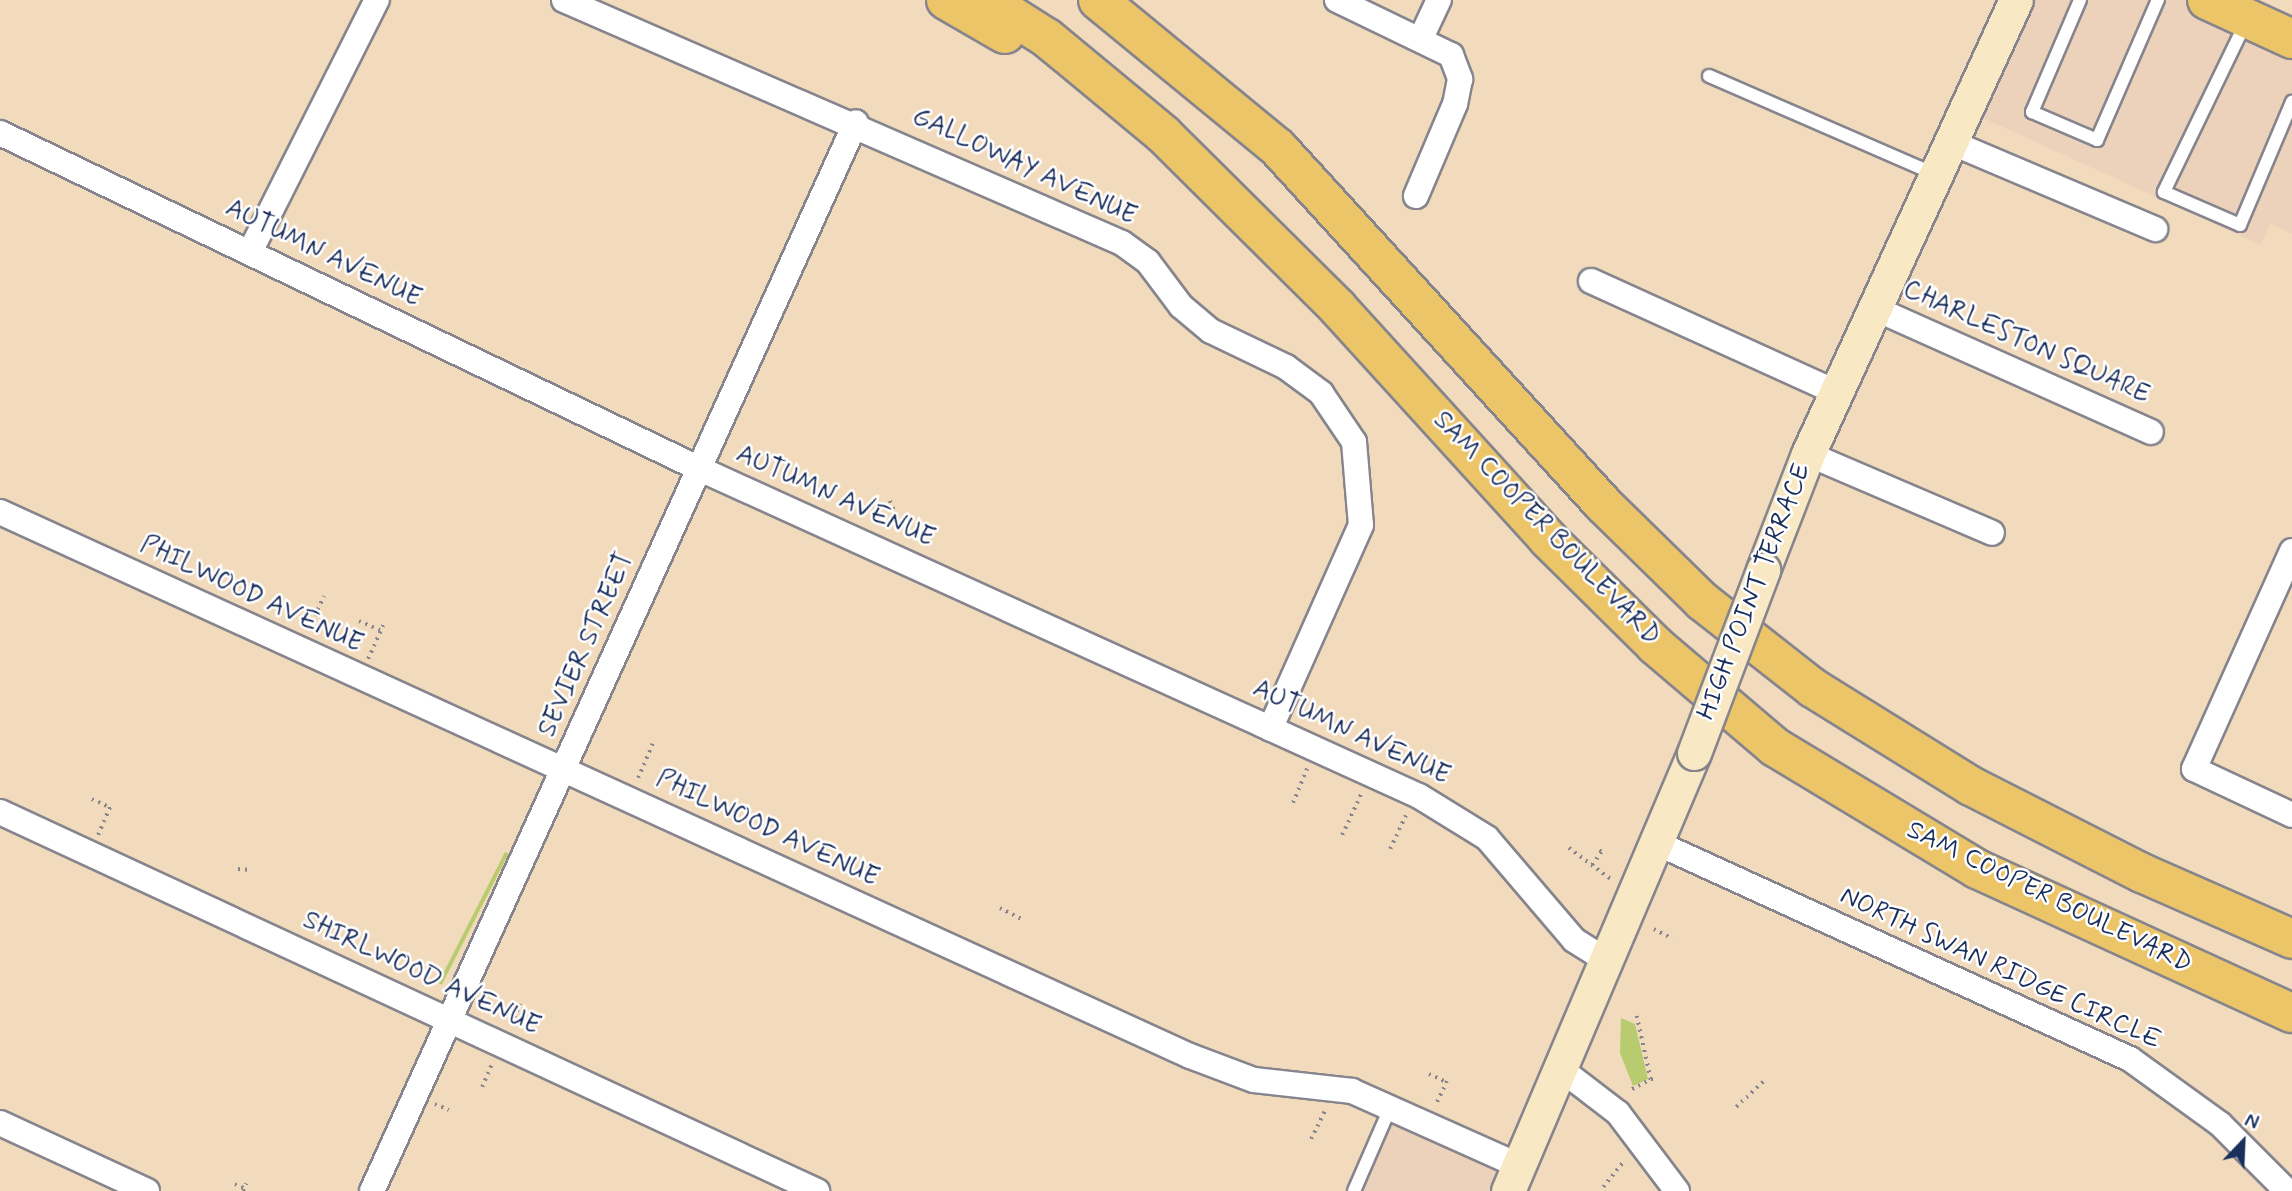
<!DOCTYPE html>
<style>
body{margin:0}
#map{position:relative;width:2292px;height:1191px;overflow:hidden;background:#f2dbbc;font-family:Mynerve,sans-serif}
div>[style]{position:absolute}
.built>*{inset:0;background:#edd2bb}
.green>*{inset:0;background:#b8cb6e;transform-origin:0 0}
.path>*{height:3.5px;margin-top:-1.75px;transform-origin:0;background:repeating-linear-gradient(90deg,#86858d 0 2px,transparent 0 7px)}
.roads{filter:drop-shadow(2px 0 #86858d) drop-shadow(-2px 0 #86858d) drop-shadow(0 2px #86858d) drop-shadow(0 -2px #86858d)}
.lane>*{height:12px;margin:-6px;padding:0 6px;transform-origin:6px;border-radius:6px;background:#fff}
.street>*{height:24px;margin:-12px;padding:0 12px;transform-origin:12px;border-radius:12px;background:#fff}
.secondary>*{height:33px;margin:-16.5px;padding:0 16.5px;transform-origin:16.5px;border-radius:16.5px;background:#f8e8c3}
.primary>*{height:38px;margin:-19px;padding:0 19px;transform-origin:19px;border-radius:19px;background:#edc569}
.highway>*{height:38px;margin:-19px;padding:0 19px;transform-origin:19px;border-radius:19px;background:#edc569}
.bridges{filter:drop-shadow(2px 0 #86858d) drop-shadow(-2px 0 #86858d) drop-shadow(0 2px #86858d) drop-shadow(0 -2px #86858d)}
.secondary-bridge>*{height:33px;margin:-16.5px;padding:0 16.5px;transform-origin:16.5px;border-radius:16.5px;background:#f8e8c3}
span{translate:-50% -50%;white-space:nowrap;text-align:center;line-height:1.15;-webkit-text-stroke:5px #fff;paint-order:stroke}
.street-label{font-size:26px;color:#1b2f5e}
.north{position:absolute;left:2208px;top:1107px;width:70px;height:70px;-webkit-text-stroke:5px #fff;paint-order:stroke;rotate:23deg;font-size:19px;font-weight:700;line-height:28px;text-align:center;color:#1b2f5e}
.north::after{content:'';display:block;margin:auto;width:24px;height:32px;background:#1b2f5e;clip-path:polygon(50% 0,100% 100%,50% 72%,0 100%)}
</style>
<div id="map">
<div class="built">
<i style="clip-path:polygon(2016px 0,2207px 0,2292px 39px,2292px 234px,2270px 224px,2260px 245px,1966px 110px)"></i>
<i style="clip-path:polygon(1383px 1113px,1491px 1152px,1508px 1191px,1348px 1191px)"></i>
</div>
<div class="green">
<i style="left:505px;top:852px;width:4px;height:147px;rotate:27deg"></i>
<i style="clip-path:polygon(1621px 1018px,1635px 1024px,1648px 1079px,1633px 1086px,1620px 1053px)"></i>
</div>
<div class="path">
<i style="left:890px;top:501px;width:20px;rotate:66deg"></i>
<i style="left:359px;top:621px;width:23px;rotate:23deg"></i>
<i style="left:309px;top:629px;width:36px;rotate:-66deg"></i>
<i style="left:368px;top:659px;width:37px;rotate:-66deg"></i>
<i style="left:638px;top:778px;width:38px;rotate:-67deg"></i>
<i style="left:92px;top:799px;width:19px;rotate:25deg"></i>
<i style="left:1293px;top:803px;width:37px;rotate:-68deg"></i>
<i style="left:98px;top:835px;width:33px;rotate:-67deg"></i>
<i style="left:1342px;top:835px;width:45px;rotate:-65.1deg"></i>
<i style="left:1569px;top:848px;width:54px;rotate:36.7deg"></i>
<i style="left:1390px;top:849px;width:38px;rotate:-65deg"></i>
<i style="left:1592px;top:865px;width:16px;rotate:-55deg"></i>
<i style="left:1601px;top:852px;width:6px;rotate:-141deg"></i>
<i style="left:238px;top:869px;width:14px;rotate:4deg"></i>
<i style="left:1000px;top:908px;width:25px;rotate:27deg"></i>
<i style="left:1654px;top:929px;width:21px;rotate:28deg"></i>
<i style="left:1637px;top:1016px;width:66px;rotate:77.7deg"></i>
<i style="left:511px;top:1024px;width:22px;rotate:-66deg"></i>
<i style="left:1429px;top:1074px;width:19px;rotate:25deg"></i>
<i style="left:482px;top:1087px;width:25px;rotate:-67deg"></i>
<i style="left:1632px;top:1089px;width:27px;rotate:-27deg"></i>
<i style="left:1437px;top:1102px;width:23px;rotate:-65deg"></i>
<i style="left:435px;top:1104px;width:15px;rotate:23deg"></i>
<i style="left:1736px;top:1107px;width:40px;rotate:-43deg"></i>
<i style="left:1311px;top:1139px;width:32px;rotate:-64deg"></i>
<i style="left:235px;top:1184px;width:10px;rotate:24deg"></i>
<i style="left:1603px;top:1187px;width:35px;rotate:-51deg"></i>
<i style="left:243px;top:1191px;width:8px;rotate:-67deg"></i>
</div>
<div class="roads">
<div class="lane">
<i style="left:2080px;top:0;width:122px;rotate:113.2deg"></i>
<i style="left:2032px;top:112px;width:71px;rotate:23.3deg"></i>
<i style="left:2097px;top:140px;width:153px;rotate:-66.5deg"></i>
<i style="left:2246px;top:22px;width:189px;rotate:115.8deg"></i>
<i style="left:2164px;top:192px;width:83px;rotate:23.5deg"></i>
<i style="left:2240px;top:225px;width:134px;rotate:-67.1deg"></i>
<i style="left:1709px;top:76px;width:245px;rotate:23.5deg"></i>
<i style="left:1354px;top:1191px;width:93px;rotate:-66.5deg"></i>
</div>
<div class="street">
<i style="left:564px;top:0;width:609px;rotate:23.53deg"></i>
<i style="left:1122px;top:243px;width:32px;rotate:36deg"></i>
<i style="left:1148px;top:262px;width:55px;rotate:53.1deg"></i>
<i style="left:1181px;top:306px;width:39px;rotate:40deg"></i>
<i style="left:1211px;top:331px;width:83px;rotate:25.6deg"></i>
<i style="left:1286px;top:367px;width:44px;rotate:36.6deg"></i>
<i style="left:1321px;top:393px;width:59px;rotate:56deg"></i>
<i style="left:1354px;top:442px;width:83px;rotate:85.2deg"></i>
<i style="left:1361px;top:525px;width:223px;rotate:114deg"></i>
<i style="left:1337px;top:0;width:127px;rotate:25.8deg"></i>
<i style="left:1451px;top:55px;width:26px;rotate:69deg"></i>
<i style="left:1460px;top:79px;width:25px;rotate:101deg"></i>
<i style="left:1455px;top:104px;width:100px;rotate:113deg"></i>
<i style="left:1422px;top:36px;width:40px;rotate:-65deg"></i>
<i style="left:0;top:133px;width:776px;rotate:25.64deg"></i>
<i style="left:700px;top:469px;width:790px;rotate:24.46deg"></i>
<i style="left:1419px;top:796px;width:80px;rotate:31.7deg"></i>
<i style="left:1487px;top:838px;width:134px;rotate:49.5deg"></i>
<i style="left:1574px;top:940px;width:41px;rotate:32.2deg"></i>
<i style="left:1950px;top:142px;width:223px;rotate:23deg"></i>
<i style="left:250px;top:252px;width:282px;rotate:-63.3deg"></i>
<i style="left:1591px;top:281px;width:269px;rotate:24.4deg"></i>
<i style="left:1876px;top:309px;width:301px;rotate:24.1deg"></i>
<i style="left:1808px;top:454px;width:200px;rotate:23.2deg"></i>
<i style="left:0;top:512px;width:1308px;rotate:24.57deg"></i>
<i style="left:1190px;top:1056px;width:68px;rotate:20.6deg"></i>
<i style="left:1254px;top:1080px;width:99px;rotate:6.4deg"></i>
<i style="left:1352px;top:1091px;width:184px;rotate:24.1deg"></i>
<i style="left:2292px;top:551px;width:239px;rotate:114.2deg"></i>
<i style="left:2194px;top:769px;width:108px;rotate:25.1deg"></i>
<i style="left:0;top:812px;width:901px;rotate:24.89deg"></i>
<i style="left:1659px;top:844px;width:518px;rotate:24.54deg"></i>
<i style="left:2130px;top:1059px;width:111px;rotate:35.8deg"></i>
<i style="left:2220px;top:1124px;width:95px;rotate:45deg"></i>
<i style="left:1562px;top:1070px;width:71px;rotate:37.5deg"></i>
<i style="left:1618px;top:1113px;width:98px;rotate:52.9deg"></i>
<i style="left:0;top:1123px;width:162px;rotate:24.8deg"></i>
<i style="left:372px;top:1191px;width:1173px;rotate:-65.64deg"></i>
</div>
<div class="secondary">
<i style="left:1763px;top:570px;width:124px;rotate:-68.8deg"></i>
<i style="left:1808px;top:454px;width:499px;rotate:-65.4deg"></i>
<i style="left:1508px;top:1191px;width:476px;rotate:-67deg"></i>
</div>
<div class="primary">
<i style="left:2207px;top:0;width:94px;rotate:24.6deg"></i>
</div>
<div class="highway">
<i style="left:946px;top:0;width:68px;rotate:30deg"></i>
<i style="left:987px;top:0;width:71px;rotate:32.3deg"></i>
<i style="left:1047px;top:38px;width:151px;rotate:39.6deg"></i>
<i style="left:1163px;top:134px;width:247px;rotate:44.8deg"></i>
<i style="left:1338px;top:308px;width:312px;rotate:47.7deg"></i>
<i style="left:1548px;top:539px;width:151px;rotate:44.7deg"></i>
<i style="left:1655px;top:645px;width:157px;rotate:40.4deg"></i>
<i style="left:1775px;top:747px;width:236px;rotate:31.1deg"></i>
<i style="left:1977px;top:869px;width:346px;rotate:24.6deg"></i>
<i style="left:1098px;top:0;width:233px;rotate:39.4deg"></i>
<i style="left:1278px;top:148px;width:482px;rotate:47.6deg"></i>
<i style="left:1603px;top:504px;width:139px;rotate:44.4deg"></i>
<i style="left:1702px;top:601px;width:141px;rotate:38.1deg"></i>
<i style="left:1813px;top:688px;width:186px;rotate:31.8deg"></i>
<i style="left:1971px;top:786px;width:192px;rotate:27deg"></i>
<i style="left:2142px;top:873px;width:164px;rotate:23.7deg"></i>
</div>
</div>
<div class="bridges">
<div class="secondary-bridge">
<i style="left:1694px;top:753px;width:196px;rotate:-69.3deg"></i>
</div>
</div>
<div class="street-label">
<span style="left:1024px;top:167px;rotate:25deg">GALLOWAY AVENUE</span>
<span style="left:323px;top:254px;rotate:26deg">AUTUMN AVENUE</span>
<span style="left:2026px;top:343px;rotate:24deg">CHARLESTON SQUARE</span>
<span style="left:835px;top:497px;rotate:24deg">AUTUMN AVENUE</span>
<span style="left:1546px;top:529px;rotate:46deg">SAM COOPER BOULEVARD</span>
<span style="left:1755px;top:592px;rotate:-69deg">HIGH POINT TERRACE</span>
<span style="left:251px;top:595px;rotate:25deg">PHILWOOD AVENUE</span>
<span style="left:587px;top:645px;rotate:-66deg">SEVIER STREET</span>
<span style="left:1351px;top:733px;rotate:25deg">AUTUMN AVENUE</span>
<span style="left:767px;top:829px;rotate:25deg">PHILWOOD AVENUE</span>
<span style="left:2049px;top:898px;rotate:26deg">SAM COOPER BOULEVARD</span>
<span style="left:2000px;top:969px;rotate:25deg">NORTH SWAN RIDGE CIRCLE</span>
<span style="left:421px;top:974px;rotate:25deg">SHIRLWOOD AVENUE</span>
</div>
<div class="north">N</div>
</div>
